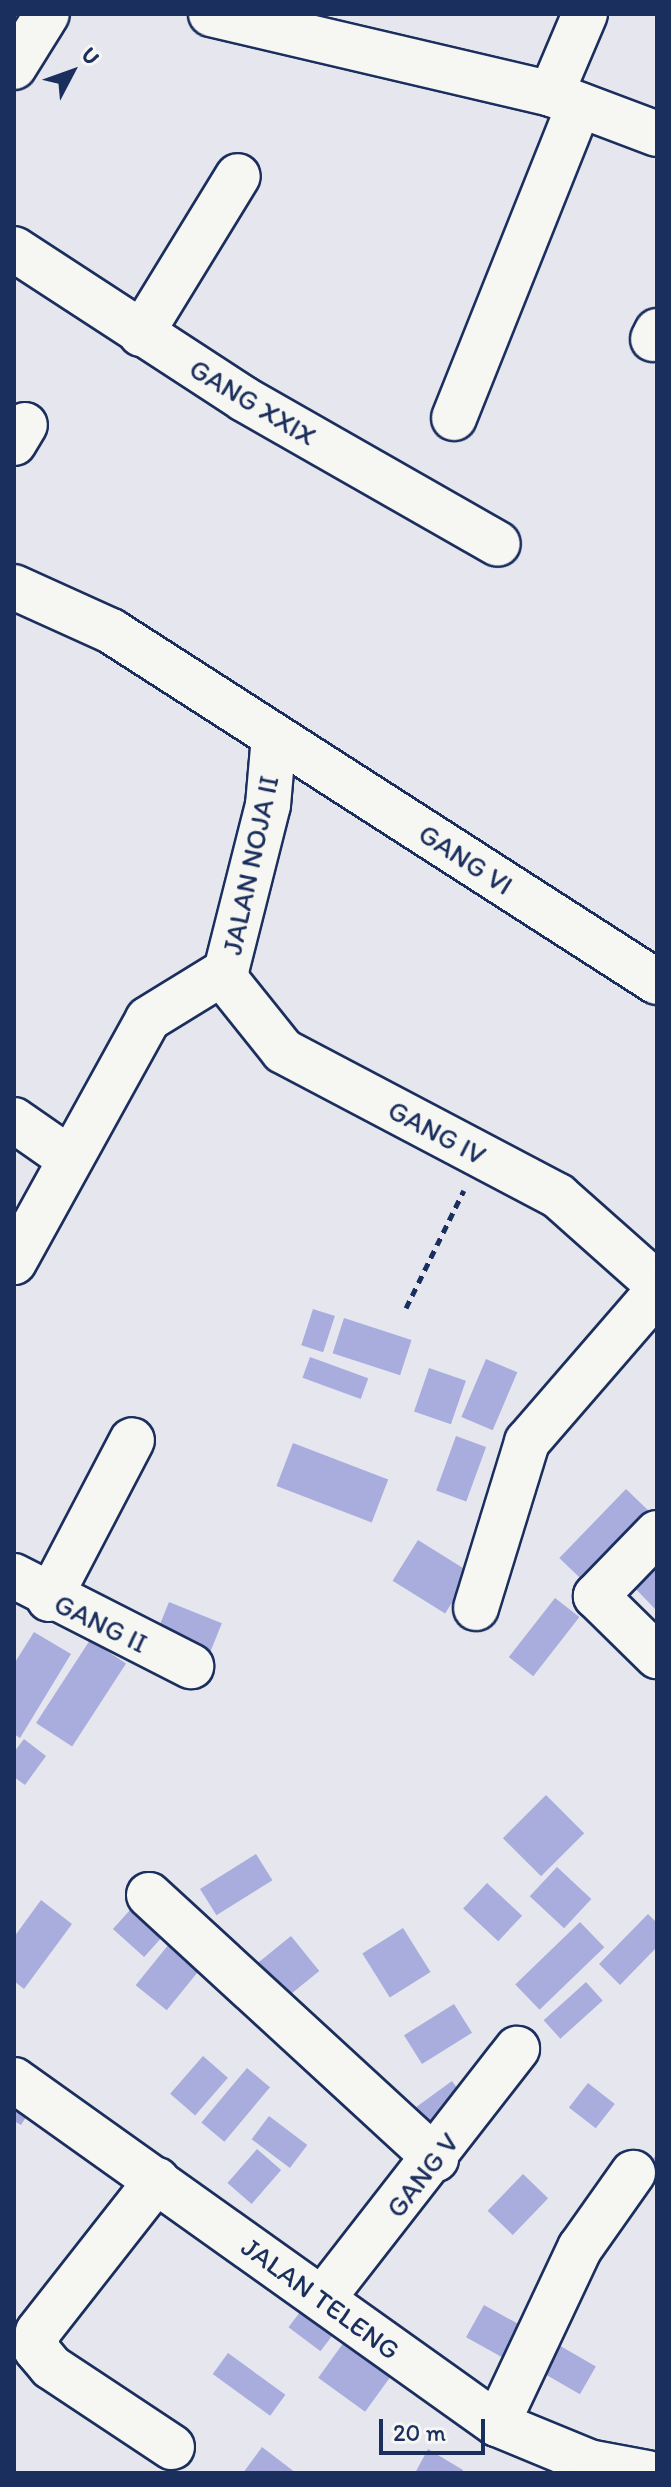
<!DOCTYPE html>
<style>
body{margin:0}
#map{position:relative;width:671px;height:2487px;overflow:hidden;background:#e6e7ee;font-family:Itim,sans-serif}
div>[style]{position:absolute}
.building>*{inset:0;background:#a8adde;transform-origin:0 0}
.path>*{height:5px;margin-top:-2.5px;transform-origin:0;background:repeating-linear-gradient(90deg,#1b2f5e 0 8px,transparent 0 14px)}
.roads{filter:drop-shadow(2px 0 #1b2f5e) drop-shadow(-2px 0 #1b2f5e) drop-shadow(0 2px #1b2f5e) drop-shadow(0 -2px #1b2f5e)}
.minor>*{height:44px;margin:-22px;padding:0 22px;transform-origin:22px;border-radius:22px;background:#f6f6f2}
span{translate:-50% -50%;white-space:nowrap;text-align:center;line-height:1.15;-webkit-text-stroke:6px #f6f6f2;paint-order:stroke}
.street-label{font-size:28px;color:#1b2f5e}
.frame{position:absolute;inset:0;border:16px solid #1b2f5e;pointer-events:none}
.north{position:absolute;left:32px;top:32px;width:80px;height:80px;-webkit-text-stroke:6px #f6f6f2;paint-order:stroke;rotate:49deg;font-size:22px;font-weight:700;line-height:32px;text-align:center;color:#1b2f5e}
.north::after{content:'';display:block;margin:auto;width:28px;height:36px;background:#1b2f5e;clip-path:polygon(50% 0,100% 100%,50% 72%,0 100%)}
.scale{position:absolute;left:379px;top:2419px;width:106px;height:36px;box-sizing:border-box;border:4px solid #1b2f5e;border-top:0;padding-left:10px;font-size:24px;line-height:28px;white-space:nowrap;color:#1b2f5e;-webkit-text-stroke:6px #f6f6f2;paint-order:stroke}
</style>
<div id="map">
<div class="building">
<i style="left:313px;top:1309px;width:23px;height:38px;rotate:18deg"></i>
<i style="left:344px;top:1318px;width:71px;height:37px;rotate:18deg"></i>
<i style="left:310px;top:1357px;width:62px;height:22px;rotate:20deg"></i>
<i style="left:486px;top:1359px;width:34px;height:63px;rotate:23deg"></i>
<i style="left:429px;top:1368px;width:39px;height:46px;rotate:19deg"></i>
<i style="left:456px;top:1436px;width:32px;height:58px;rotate:20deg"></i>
<i style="left:293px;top:1443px;width:102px;height:46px;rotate:21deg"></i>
<i style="left:626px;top:1489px;width:35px;height:96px;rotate:44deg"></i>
<i style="left:418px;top:1540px;width:62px;height:48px;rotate:32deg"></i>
<i style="clip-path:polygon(657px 1558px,657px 1611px,630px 1583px)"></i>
<i style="left:555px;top:1598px;width:31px;height:75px;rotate:38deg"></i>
<i style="left:169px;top:1602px;width:57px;height:35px;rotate:22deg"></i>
<i style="clip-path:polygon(34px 1632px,71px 1654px,20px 1738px,14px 1734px,14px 1664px)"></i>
<i style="left:90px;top:1640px;width:43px;height:99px;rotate:33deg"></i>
<i style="clip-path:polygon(24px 1739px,46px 1756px,25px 1785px,14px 1777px,14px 1752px)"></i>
<i style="left:546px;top:1795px;width:54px;height:61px;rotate:45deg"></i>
<i style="left:256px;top:1854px;width:31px;height:66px;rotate:58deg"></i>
<i style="left:557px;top:1867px;width:47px;height:40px;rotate:43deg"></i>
<i style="left:487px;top:1883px;width:48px;height:35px;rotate:43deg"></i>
<i style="clip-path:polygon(41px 1900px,72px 1924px,24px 1989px,14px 1981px,14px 1937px)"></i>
<i style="left:139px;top:1900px;width:42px;height:39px;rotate:42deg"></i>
<i style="clip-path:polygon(648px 1914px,657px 1923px,657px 1947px,620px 1985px,599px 1964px)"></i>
<i style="left:580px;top:1922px;width:35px;height:90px;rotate:46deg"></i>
<i style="left:403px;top:1928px;width:52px;height:48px;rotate:58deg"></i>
<i style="left:291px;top:1936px;width:45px;height:50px;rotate:51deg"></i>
<i style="left:169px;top:1944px;width:40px;height:53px;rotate:39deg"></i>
<i style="left:586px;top:1982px;width:25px;height:57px;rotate:48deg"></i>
<i style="left:454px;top:2004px;width:34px;height:59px;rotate:58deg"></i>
<i style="left:203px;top:2056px;width:33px;height:50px;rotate:41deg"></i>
<i style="left:247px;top:2068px;width:30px;height:71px;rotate:40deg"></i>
<i style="left:452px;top:2081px;width:26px;height:54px;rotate:54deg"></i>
<i style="left:588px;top:2083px;width:34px;height:31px;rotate:38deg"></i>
<i style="clip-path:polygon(14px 2093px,33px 2106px,21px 2125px,14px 2121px)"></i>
<i style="left:269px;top:2116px;width:48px;height:29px;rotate:37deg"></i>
<i style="left:257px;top:2149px;width:32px;height:45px;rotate:41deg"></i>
<i style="clip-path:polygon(657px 2154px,657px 2176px,646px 2167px)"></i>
<i style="left:523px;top:2174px;width:35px;height:51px;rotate:44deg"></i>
<i style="left:312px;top:2296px;width:40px;height:39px;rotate:37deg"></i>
<i style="left:484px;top:2305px;width:49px;height:37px;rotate:29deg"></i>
<i style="left:347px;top:2338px;width:58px;height:49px;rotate:36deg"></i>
<i style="left:550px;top:2340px;width:53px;height:32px;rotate:30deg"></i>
<i style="left:228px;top:2353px;width:71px;height:26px;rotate:36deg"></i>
<i style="clip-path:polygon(262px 2447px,296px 2473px,243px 2473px)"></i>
<i style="clip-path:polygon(428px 2449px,463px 2470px,462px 2473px,415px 2473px)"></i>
</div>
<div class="path">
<i style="left:406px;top:1308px;width:131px;rotate:-63.8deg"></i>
</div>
<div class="roads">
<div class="minor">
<i style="left:211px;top:14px;width:349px;rotate:13.2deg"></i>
<i style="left:551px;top:94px;width:113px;rotate:20.7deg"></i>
<i style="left:14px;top:67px;width:62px;rotate:-58.1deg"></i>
<i style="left:551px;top:94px;width:87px;rotate:-67deg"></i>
<i style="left:14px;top:249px;width:275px;rotate:33.1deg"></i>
<i style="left:244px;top:399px;width:292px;rotate:29.7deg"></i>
<i style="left:141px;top:334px;width:185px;rotate:-58.5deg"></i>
<i style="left:653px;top:339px;width:9px;rotate:-63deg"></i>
<i style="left:454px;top:418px;width:337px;rotate:-68.2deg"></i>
<i style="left:14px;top:443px;width:21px;rotate:-59deg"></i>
<i style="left:14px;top:587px;width:107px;rotate:24.4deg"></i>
<i style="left:111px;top:631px;width:649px;rotate:32.74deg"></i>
<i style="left:223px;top:976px;width:96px;rotate:51.3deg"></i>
<i style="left:283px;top:1051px;width:311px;rotate:27.8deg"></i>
<i style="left:558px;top:1196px;width:132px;rotate:41.6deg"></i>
<i style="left:14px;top:1120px;width:68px;rotate:34.9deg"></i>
<i style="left:14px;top:1262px;width:277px;rotate:-61.1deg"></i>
<i style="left:148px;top:1019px;width:92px;rotate:-31.6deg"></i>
<i style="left:226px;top:971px;width:171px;rotate:-75.8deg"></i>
<i style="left:268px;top:805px;width:69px;rotate:-85deg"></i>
<i style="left:657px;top:1533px;width:88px;rotate:134.1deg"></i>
<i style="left:596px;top:1596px;width:86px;rotate:44.5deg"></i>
<i style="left:14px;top:1576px;width:199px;rotate:27deg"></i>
<i style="left:49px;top:1599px;width:179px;rotate:-62.4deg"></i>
<i style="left:476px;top:1608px;width:174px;rotate:-72.9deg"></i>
<i style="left:527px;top:1442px;width:198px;rotate:-49.1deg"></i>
<i style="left:149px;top:1895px;width:390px;rotate:42.6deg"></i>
<i style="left:14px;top:2080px;width:593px;rotate:35.46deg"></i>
<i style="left:497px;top:2424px;width:100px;rotate:22.4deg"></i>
<i style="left:589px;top:2462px;width:60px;rotate:10.6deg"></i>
<i style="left:157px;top:2180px;width:193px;rotate:128.1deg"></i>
<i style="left:38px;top:2332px;width:17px;rotate:97deg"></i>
<i style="left:36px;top:2349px;width:23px;rotate:50deg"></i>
<i style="left:51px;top:2367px;width:145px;rotate:33.5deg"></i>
<i style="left:323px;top:2298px;width:316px;rotate:-52.1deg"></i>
<i style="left:497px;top:2424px;width:195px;rotate:-64.8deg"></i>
<i style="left:580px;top:2248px;width:92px;rotate:-54.8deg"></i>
</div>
</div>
<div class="street-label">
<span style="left:253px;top:402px;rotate:31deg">GANG XXIX</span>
<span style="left:466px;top:859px;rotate:33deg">GANG VI</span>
<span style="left:250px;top:865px;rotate:-78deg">JALAN NOJA II</span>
<span style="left:437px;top:1132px;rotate:28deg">GANG IV</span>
<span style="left:101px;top:1623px;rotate:26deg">GANG II</span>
<span style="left:422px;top:2175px;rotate:-52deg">GANG V</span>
<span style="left:321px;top:2298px;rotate:36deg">JALAN TELENG</span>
</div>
<div class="frame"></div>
<div class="north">U</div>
<div class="scale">20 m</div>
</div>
